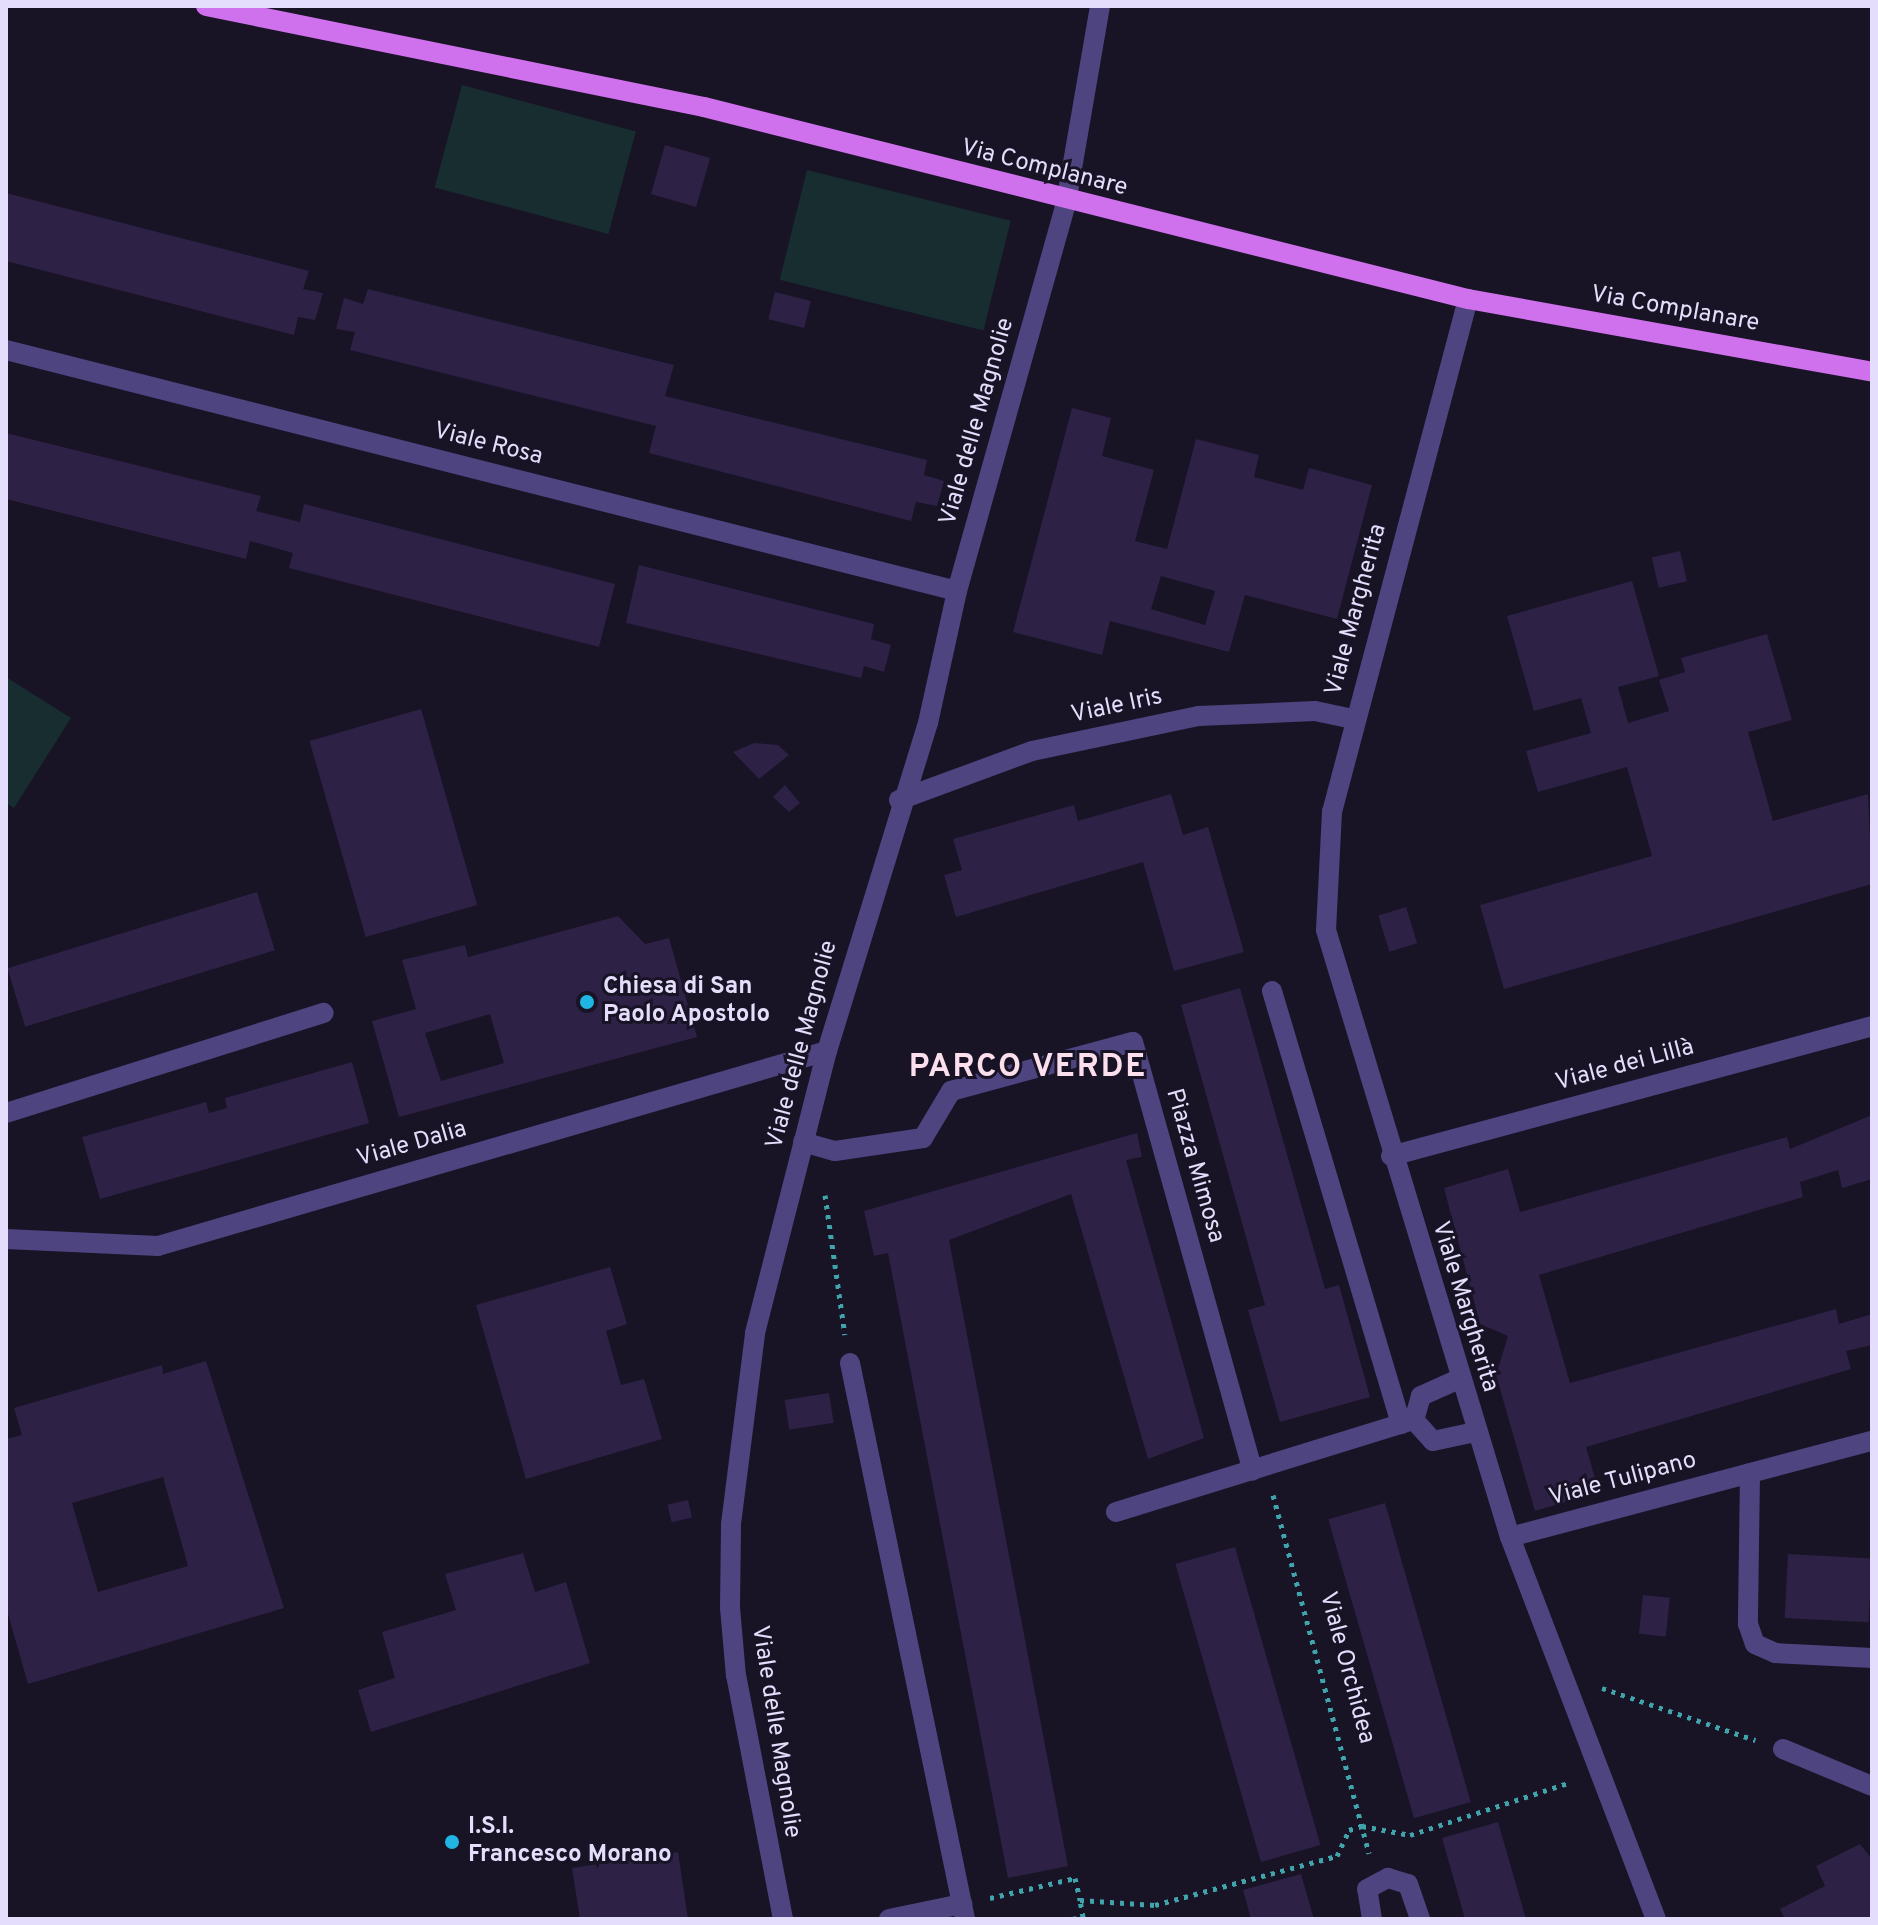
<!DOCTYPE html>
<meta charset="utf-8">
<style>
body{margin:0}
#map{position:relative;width:1878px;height:1925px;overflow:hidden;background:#191326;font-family:Overpass,sans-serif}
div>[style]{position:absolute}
.green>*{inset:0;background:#172d30;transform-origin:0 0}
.building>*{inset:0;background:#2d2145;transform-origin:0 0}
.path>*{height:5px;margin-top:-2.5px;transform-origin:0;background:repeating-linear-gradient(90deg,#40a4ac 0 4px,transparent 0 10px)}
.minor>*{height:20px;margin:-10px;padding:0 10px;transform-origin:10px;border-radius:10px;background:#4e4480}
.major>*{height:20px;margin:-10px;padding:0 10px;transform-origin:10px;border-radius:10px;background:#cf71ed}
.dots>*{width:22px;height:22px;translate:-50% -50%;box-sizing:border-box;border:4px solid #191326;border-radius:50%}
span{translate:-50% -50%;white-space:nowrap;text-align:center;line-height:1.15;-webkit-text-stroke:6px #191326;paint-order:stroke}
.street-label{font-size:24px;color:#e4ddfb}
.poi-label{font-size:24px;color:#e4ddfb;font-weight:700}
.left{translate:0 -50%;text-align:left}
.district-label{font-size:32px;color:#fbdfed;font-weight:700;letter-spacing:2px}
.frame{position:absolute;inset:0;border:8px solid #e4ddfb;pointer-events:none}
</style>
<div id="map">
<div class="green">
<i style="left:462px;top:85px;width:180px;height:106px;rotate:15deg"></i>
<i style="left:807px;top:170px;width:210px;height:113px;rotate:14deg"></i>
<i style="clip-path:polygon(6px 677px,71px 718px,14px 808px,6px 803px)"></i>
</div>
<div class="building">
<i style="left:665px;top:145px;width:47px;height:51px;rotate:16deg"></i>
<i style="clip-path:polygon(6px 193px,309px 271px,303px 289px,323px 293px,315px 320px,298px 317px,294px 335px,6px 261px)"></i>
<i style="clip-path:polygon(368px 289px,674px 365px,665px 396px,927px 460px,924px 475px,944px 481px,937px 506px,916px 502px,911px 521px,649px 453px,656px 426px,350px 350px,355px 332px,336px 329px,344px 298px,363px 304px)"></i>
<i style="left:775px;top:292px;width:37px;height:28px;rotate:14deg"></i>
<i style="clip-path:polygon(evenodd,1072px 408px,1111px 418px,1102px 456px,1154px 470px,1135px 541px,1167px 549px,1196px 439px,1259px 455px,1254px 477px,1303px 490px,1309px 468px,1372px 485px,1337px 619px,1245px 595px,1229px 652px,1110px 621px,1102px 655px,1013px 632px,1072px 408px,1161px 576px,1215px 591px,1205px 625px,1151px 609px,1161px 576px)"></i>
<i style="clip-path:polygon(6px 433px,261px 496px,256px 511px,300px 522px,304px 504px,615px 584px,599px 647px,289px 568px,293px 553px,250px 541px,246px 559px,6px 499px)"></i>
<i style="left:1680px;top:551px;width:31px;height:29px;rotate:77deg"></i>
<i style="clip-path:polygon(639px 565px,874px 624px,871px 639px,891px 645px,884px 672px,864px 666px,861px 678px,626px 623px)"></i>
<i style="clip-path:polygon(1632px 581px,1659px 676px,1618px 687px,1628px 723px,1669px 711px,1659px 680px,1685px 672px,1681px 658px,1767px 634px,1792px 720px,1748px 732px,1773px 821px,1868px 794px,1872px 884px,1504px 989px,1480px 905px,1652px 856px,1627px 767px,1538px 792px,1526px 751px,1591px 733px,1581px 698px,1534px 711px,1507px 616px)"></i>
<i style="left:421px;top:709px;width:204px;height:116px;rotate:74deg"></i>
<i style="clip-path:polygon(754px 743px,778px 745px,789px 755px,759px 779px,733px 752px)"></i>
<i style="clip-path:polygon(785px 785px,800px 803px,789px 812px,773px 797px)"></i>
<i style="clip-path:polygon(1171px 794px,1183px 835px,1208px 827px,1244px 952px,1174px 971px,1143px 862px,956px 917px,944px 875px,962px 870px,953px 839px,1074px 805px,1078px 821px)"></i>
<i style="left:257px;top:892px;width:61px;height:261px;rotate:73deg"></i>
<i style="left:1406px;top:907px;width:38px;height:29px;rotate:73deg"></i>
<i style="clip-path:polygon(evenodd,618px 916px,645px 944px,669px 938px,697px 1037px,399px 1117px,372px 1021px,416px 1009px,402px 960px,465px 945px,468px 957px,618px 916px,490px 1014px,504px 1063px,441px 1081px,425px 1033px,490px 1014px)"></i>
<i style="clip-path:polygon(1240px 988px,1325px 1289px,1339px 1285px,1370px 1397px,1280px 1422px,1248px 1310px,1265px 1305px,1181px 1005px)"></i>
<i style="clip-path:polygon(352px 1062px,369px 1123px,100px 1199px,82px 1137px,206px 1102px,209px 1113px,227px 1108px,225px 1098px)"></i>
<i style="clip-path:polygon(1872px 1115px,1872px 1179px,1842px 1188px,1838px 1170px,1800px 1182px,1803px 1197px,1539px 1275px,1570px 1383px,1836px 1309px,1839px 1324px,1872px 1314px,1872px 1345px,1846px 1351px,1851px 1369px,1586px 1447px,1599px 1492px,1535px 1511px,1496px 1375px,1508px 1336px,1480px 1324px,1444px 1188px,1508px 1169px,1520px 1212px,1787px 1137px,1790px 1149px)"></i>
<i style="clip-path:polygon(1137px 1133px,1142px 1157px,1126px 1160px,1204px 1438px,1148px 1459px,1071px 1194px,949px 1240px,1068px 1866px,1008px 1878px,888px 1253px,874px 1256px,864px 1211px)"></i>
<i style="clip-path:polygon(610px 1267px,627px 1324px,606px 1331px,621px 1385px,644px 1379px,662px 1439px,526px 1479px,476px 1305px)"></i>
<i style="clip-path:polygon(evenodd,206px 1361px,284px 1608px,28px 1684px,6px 1607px,6px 1439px,22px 1435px,14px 1408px,162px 1365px,163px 1374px,206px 1361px,163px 1477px,188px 1566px,98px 1592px,72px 1503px,163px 1477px)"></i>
<i style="left:829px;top:1393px;width:30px;height:45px;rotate:81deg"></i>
<i style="left:688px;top:1500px;width:18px;height:21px;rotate:77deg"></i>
<i style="left:1385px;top:1503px;width:311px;height:59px;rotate:74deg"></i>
<i style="left:1235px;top:1547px;width:310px;height:62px;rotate:74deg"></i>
<i style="clip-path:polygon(523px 1553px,535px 1592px,566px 1582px,590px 1663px,371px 1732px,358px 1690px,395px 1678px,382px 1632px,456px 1610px,445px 1574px)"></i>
<i style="left:1788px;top:1554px;width:84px;height:64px;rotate:3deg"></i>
<i style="left:1643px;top:1595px;width:27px;height:39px;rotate:6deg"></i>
<i style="clip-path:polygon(1498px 1822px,1526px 1919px,1465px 1919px,1442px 1838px)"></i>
<i style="clip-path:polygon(1860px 1844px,1872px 1859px,1872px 1919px,1785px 1919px,1780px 1909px,1825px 1886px,1816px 1866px)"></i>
<i style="clip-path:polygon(678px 1852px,688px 1919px,580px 1919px,572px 1868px)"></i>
<i style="clip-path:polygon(1301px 1874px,1314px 1919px,1251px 1919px,1243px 1890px)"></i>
</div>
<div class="path">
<i style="left:825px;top:1195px;width:141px;rotate:81.9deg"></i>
<i style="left:1273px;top:1495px;width:371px;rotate:75deg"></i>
<i style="left:1602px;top:1688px;width:162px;rotate:18.8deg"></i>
<i style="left:990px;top:1898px;width:87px;rotate:-13.2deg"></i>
<i style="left:1075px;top:1878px;width:23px;rotate:77deg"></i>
<i style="left:1080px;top:1900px;width:75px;rotate:3.8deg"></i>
<i style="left:1155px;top:1905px;width:188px;rotate:-15.1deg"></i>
<i style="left:1337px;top:1856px;width:29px;rotate:-65deg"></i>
<i style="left:1349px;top:1830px;width:14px;rotate:-17deg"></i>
<i style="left:1362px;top:1826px;width:49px;rotate:10.6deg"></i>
<i style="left:1410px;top:1835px;width:169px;rotate:-18.2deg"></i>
<i style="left:1072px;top:1919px;width:11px;rotate:-10deg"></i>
<i style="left:1083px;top:1917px;width:17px;rotate:-100deg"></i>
</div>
<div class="minor">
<i style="left:1468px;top:299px;width:531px;rotate:104.85deg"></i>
<i style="left:1332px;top:812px;width:118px;rotate:92.9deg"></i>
<i style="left:1326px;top:930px;width:634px;rotate:73.14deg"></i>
<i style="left:1510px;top:1537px;width:409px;rotate:69.1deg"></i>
<i style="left:6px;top:350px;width:981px;rotate:14.22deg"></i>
<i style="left:899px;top:800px;width:142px;rotate:-20.2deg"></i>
<i style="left:1032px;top:751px;width:170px;rotate:-11.9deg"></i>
<i style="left:1198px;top:716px;width:117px;rotate:-2.4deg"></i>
<i style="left:1315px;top:711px;width:40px;rotate:12deg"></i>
<i style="left:1272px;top:991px;width:452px;rotate:73.4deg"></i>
<i style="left:6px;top:1113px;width:333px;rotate:-17.5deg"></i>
<i style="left:803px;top:1142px;width:33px;rotate:16deg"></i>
<i style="left:835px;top:1151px;width:89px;rotate:-8.4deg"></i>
<i style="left:923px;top:1138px;width:55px;rotate:-59.2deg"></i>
<i style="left:951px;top:1091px;width:188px;rotate:-15.1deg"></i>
<i style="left:1133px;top:1042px;width:445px;rotate:74.4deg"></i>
<i style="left:1391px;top:1156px;width:498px;rotate:-15.1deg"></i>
<i style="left:6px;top:1239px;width:152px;rotate:2.6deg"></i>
<i style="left:158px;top:1246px;width:697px;rotate:-16.25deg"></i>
<i style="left:850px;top:1363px;width:568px;rotate:78.31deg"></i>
<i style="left:1459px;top:1379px;width:42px;rotate:155.9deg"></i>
<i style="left:1421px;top:1396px;width:25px;rotate:106deg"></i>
<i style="left:1414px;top:1420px;width:28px;rotate:48deg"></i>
<i style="left:1433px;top:1441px;width:43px;rotate:-12.1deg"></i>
<i style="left:1750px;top:1473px;width:151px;rotate:90.8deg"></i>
<i style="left:1748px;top:1624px;width:21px;rotate:71deg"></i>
<i style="left:1755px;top:1644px;width:22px;rotate:24deg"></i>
<i style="left:1775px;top:1653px;width:97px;rotate:3deg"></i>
<i style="left:1116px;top:1512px;width:312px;rotate:-17.2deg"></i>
<i style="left:1510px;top:1537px;width:375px;rotate:-14.9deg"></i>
<i style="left:1783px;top:1749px;width:96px;rotate:22.6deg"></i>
<i style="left:783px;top:1919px;width:248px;rotate:-100.9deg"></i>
<i style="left:736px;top:1676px;width:68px;rotate:-95deg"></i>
<i style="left:730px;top:1608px;width:84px;rotate:-89.3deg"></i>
<i style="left:731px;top:1524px;width:193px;rotate:-82.8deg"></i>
<i style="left:755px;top:1333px;width:291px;rotate:-75.7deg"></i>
<i style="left:827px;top:1051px;width:343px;rotate:-72.9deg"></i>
<i style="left:928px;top:723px;width:135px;rotate:-77.6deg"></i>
<i style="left:957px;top:591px;width:403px;rotate:-74.3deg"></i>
<i style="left:1066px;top:203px;width:200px;rotate:-80.2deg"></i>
<i style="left:889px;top:1919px;width:75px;rotate:-11.6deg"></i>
<i style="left:1372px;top:1919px;width:30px;rotate:-99deg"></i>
<i style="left:1367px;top:1889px;width:24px;rotate:-28deg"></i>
<i style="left:1388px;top:1878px;width:21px;rotate:17deg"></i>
<i style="left:1408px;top:1884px;width:37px;rotate:71deg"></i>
</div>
<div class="major">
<i style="left:206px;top:6px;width:508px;rotate:11.46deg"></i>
<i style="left:704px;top:107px;width:788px;rotate:14.11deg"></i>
<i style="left:1468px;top:299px;width:411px;rotate:10.2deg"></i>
</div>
<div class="dots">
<i style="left:587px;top:1002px;background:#20b5e3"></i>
<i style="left:452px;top:1842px;background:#20b5e3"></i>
</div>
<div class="street-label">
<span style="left:1044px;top:169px;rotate:14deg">Via Complanare</span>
<span style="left:1675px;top:310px;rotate:10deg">Via Complanare</span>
<span style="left:978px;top:422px;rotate:-74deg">Viale delle Magnolie</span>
<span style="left:488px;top:445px;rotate:14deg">Viale Rosa</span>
<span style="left:1357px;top:610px;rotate:-75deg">Viale Margherita</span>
<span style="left:1117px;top:707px;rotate:-12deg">Viale Iris</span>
<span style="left:803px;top:1045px;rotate:-75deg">Viale delle Magnolie</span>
<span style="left:1625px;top:1066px;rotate:-15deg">Viale dei Lillà</span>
<span style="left:412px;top:1145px;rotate:-16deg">Viale Dalia</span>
<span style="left:1194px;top:1166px;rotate:74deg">Piazza Mimosa</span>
<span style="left:1464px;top:1307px;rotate:73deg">Viale Margherita</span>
<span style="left:1623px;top:1480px;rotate:-15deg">Viale Tulipano</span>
<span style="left:1346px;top:1668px;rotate:75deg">Viale Orchidea</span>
<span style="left:775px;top:1732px;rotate:81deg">Viale delle Magnolie</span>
</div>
<div class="poi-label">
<span class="left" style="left:603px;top:1002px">Chiesa di San<br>Paolo Apostolo</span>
<span class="left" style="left:468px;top:1842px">I.S.I.<br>Francesco Morano</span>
</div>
<div class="district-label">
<span style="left:1028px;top:1068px">PARCO VERDE</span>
</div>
<div class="frame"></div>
</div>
